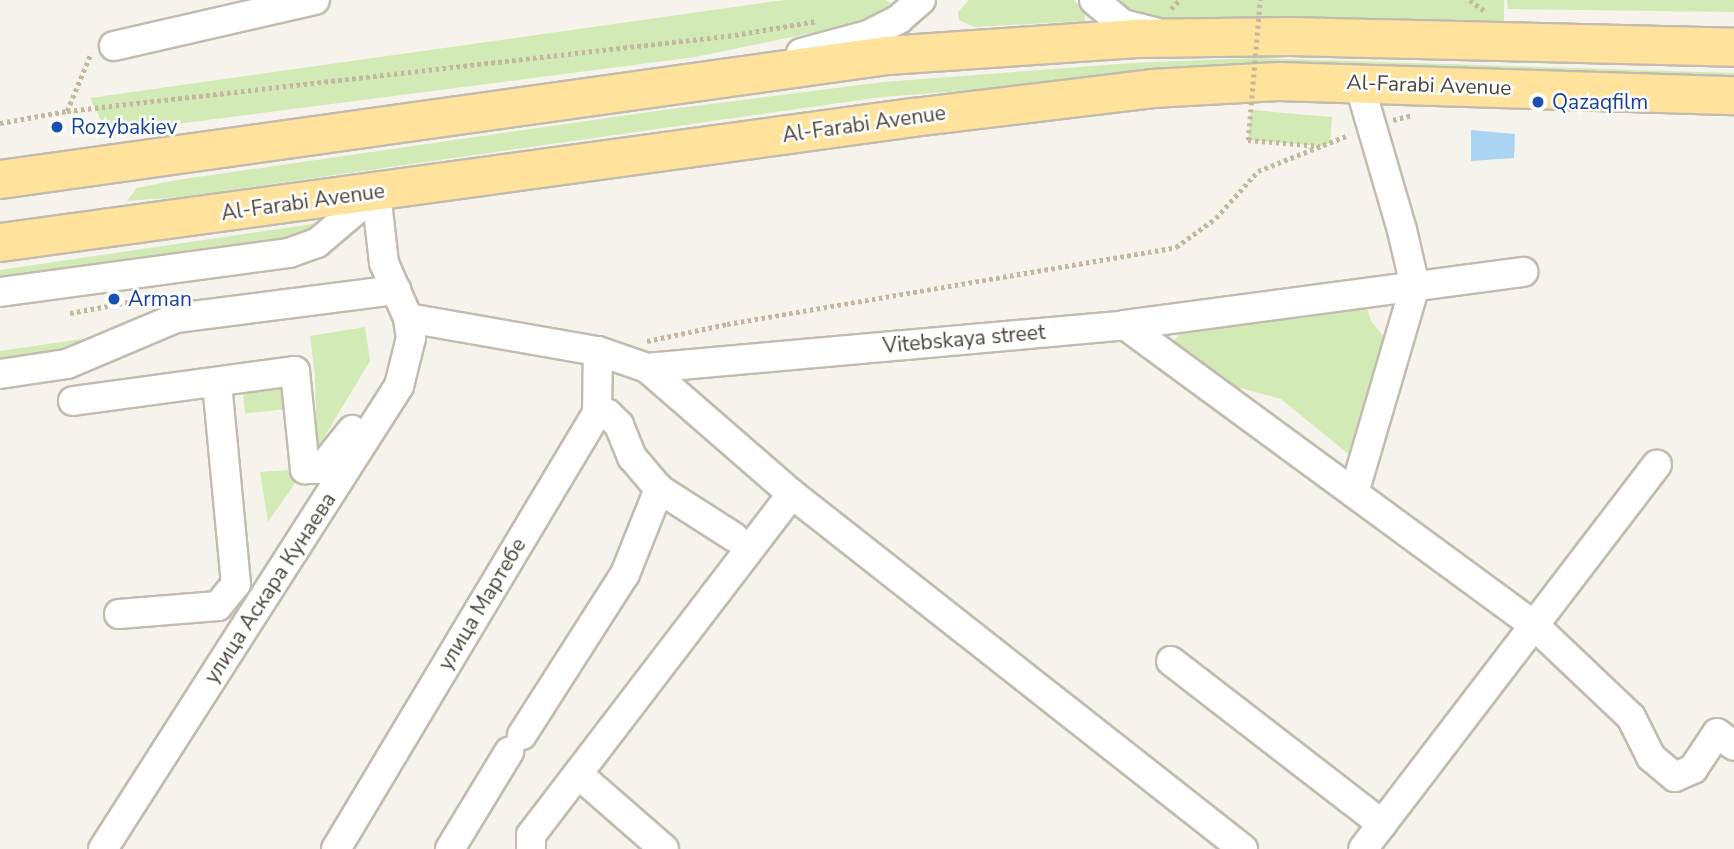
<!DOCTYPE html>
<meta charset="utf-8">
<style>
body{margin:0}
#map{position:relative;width:1734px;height:849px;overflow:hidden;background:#f6f3ec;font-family:"Nunito Sans",sans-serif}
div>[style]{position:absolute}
.green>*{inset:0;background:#d2eab5;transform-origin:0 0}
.water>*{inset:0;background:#a9d4f2}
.path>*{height:4.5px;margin-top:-2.25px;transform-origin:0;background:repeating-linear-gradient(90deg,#c4b79f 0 3.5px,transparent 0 7px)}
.roads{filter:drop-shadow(2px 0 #c2bbae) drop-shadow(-2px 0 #c2bbae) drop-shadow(0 2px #c2bbae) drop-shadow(0 -2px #c2bbae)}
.minor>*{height:28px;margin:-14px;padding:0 14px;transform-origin:14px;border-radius:14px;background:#fff}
.major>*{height:37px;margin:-18.5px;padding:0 18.5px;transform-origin:18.5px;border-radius:18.5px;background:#ffe39c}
.path-bridge>*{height:4.5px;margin-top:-2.25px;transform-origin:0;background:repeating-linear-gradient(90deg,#c4b79f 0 3.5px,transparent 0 7px)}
.dots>*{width:19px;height:19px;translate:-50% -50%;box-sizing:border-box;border:4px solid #fff;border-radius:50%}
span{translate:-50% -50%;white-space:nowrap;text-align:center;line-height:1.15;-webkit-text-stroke:5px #fff;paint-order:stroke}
.street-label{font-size:21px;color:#4b4439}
.transit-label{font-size:21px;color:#164399}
.left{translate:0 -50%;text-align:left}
</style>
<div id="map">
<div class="green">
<i style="clip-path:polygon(784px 0,885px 0,896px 6px,841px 27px,695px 57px,107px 133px,90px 98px)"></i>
<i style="clip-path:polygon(969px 0,1074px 0,1085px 12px,1085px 21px,974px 27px,959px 20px,958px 12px)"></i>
<i style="left:1122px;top:0;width:382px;height:43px"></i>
<i style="clip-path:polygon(1507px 0,1734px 0,1734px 12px,1508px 9px)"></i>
<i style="clip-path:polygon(1255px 58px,1734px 73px,1734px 83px,1131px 78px,882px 97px,180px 197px,127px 201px,137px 188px,177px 180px,656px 111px,883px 82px,1131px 63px)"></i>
<i style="clip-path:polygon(1251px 110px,1332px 117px,1330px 143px,1321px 146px,1248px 140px)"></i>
<i style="clip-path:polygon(319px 223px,285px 242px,0 280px,0 270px)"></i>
<i style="clip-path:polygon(1367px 308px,1371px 321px,1395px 351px,1362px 465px,1281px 399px,1236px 387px,1173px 343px,1182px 330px)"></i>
<i style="clip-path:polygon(365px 327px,370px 361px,317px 449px,315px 376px,310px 336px)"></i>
<i style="clip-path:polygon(89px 338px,91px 346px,0 367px,0 351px)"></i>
<i style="left:295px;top:371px;width:37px;height:54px;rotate:84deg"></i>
<i style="clip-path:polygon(305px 469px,268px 522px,260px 472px)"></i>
</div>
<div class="water">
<i style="clip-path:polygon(1471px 130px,1515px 134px,1514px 158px,1471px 161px)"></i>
</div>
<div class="path">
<i style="left:1470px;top:0;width:20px;rotate:37deg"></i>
<i style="left:1171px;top:9px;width:12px;rotate:-48deg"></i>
<i style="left:67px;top:111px;width:63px;rotate:-67.5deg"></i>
<i style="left:1393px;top:120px;width:20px;rotate:-15deg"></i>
<i style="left:0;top:123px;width:68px;rotate:-10.2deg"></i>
<i style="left:67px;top:111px;width:672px;rotate:-6.49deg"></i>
<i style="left:735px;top:35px;width:83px;rotate:-9.7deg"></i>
<i style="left:1248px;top:140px;width:72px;rotate:4.8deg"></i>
<i style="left:70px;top:313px;width:65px;rotate:-10.6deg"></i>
<i style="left:647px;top:341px;width:82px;rotate:-12deg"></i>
<i style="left:727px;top:324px;width:456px;rotate:-9.7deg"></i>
<i style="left:1176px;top:247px;width:49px;rotate:-35.9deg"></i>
<i style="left:1216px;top:218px;width:63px;rotate:-48.2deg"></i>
<i style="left:1258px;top:171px;width:98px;rotate:-21.6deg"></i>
</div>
<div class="roads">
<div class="minor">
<i style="left:1094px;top:0;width:38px;rotate:40deg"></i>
<i style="left:1123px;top:24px;width:33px;rotate:14deg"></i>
<i style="left:114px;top:46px;width:206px;rotate:-12.9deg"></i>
<i style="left:801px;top:53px;width:69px;rotate:-15deg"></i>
<i style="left:868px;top:35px;width:35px;rotate:-27deg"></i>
<i style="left:899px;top:19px;width:29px;rotate:-41deg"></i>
<i style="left:0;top:292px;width:292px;rotate:-7.7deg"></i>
<i style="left:289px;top:253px;width:30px;rotate:-20deg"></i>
<i style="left:317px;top:243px;width:77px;rotate:-40.3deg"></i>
<i style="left:408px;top:318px;width:193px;rotate:9.9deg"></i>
<i style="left:598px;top:351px;width:52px;rotate:19.1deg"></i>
<i style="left:647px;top:368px;width:480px;rotate:-5.1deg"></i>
<i style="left:1125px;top:325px;width:402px;rotate:-7.6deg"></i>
<i style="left:1125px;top:325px;width:509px;rotate:36.28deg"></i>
<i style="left:1535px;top:626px;width:132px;rotate:43.5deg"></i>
<i style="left:1631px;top:717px;width:45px;rotate:63.4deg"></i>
<i style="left:1651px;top:757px;width:31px;rotate:40deg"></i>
<i style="left:1675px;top:777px;width:20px;rotate:-24deg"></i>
<i style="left:1693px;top:769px;width:43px;rotate:-56.3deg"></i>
<i style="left:1717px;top:733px;width:21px;rotate:37deg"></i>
<i style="left:647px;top:368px;width:192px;rotate:41deg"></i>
<i style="left:792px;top:494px;width:574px;rotate:38.21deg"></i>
<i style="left:0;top:374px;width:68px;rotate:-8.5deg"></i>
<i style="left:67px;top:364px;width:118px;rotate:-22.9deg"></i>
<i style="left:176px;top:318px;width:222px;rotate:-7.3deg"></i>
<i style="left:73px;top:401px;width:224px;rotate:-7.7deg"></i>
<i style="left:295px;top:371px;width:99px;rotate:84.2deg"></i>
<i style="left:305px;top:469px;width:16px"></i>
<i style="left:321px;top:469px;width:50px;rotate:-51.5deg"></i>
<i style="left:597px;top:413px;width:11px;rotate:5deg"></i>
<i style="left:608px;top:414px;width:16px;rotate:45deg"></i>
<i style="left:619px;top:425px;width:35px;rotate:68deg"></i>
<i style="left:632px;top:457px;width:42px;rotate:49.8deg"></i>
<i style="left:659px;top:489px;width:89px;rotate:32.6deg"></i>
<i style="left:1354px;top:493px;width:216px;rotate:-73.6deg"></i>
<i style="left:1415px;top:286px;width:57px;rotate:-103.1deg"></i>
<i style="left:1402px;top:230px;width:153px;rotate:-106.3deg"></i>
<i style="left:119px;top:614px;width:99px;rotate:-4.6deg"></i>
<i style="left:218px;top:606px;width:28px;rotate:-51deg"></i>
<i style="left:236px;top:584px;width:203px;rotate:-95.4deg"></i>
<i style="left:1171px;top:661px;width:267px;rotate:37.7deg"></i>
<i style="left:522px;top:735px;width:191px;rotate:-57.4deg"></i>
<i style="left:625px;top:574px;width:92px;rotate:-68.2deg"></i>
<i style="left:578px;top:774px;width:114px;rotate:41.1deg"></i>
<i style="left:103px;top:849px;width:550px;rotate:-57.41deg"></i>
<i style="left:399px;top:386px;width:49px;rotate:-76deg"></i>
<i style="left:411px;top:338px;width:20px;rotate:-99deg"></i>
<i style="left:408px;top:318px;width:60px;rotate:-113.6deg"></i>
<i style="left:384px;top:263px;width:70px;rotate:-96.5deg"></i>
<i style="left:336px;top:849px;width:508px;rotate:-59.09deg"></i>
<i style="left:597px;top:413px;width:62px;rotate:-89.1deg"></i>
<i style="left:450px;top:849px;width:114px;rotate:-58.7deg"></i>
<i style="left:531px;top:849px;width:14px;rotate:-90deg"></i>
<i style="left:531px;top:835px;width:429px;rotate:-52.6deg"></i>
<i style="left:1363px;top:849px;width:484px;rotate:-52.6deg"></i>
</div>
<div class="major">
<i style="left:0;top:179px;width:896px;rotate:-7.96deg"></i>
<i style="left:887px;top:55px;width:253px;rotate:-3.9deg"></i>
<i style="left:1139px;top:38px;width:151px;rotate:-0.8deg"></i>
<i style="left:1290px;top:36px;width:444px;rotate:1.4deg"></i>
<i style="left:0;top:242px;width:922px;rotate:-7.8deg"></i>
<i style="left:913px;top:117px;width:241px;rotate:-6.9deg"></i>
<i style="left:1152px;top:88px;width:126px;rotate:-3.2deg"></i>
<i style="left:1278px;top:81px;width:456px;rotate:1.8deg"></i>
</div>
</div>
<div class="path-bridge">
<i style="left:1248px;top:140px;width:141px;rotate:-85.1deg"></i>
</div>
<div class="dots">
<i style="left:1538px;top:102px;background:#1a4fb4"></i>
<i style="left:57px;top:127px;background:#1a4fb4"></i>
<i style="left:114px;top:299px;background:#1a4fb4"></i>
</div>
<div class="street-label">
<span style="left:1429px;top:85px;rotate:2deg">Al-Farabi Avenue</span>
<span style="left:864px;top:124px;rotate:-8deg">Al-Farabi Avenue</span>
<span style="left:303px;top:202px;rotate:-8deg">Al-Farabi Avenue</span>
<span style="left:964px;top:339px;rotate:-5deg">Vitebskaya street</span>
<span style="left:270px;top:588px;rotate:-57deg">улица Аскара Кунаева</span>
<span style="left:482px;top:604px;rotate:-59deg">улица Мартебе</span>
</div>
<div class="transit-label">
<span class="left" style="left:1552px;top:102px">Qazaqfilm</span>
<span class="left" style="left:71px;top:127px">Rozybakiev</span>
<span class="left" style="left:128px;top:299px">Arman</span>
</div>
</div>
